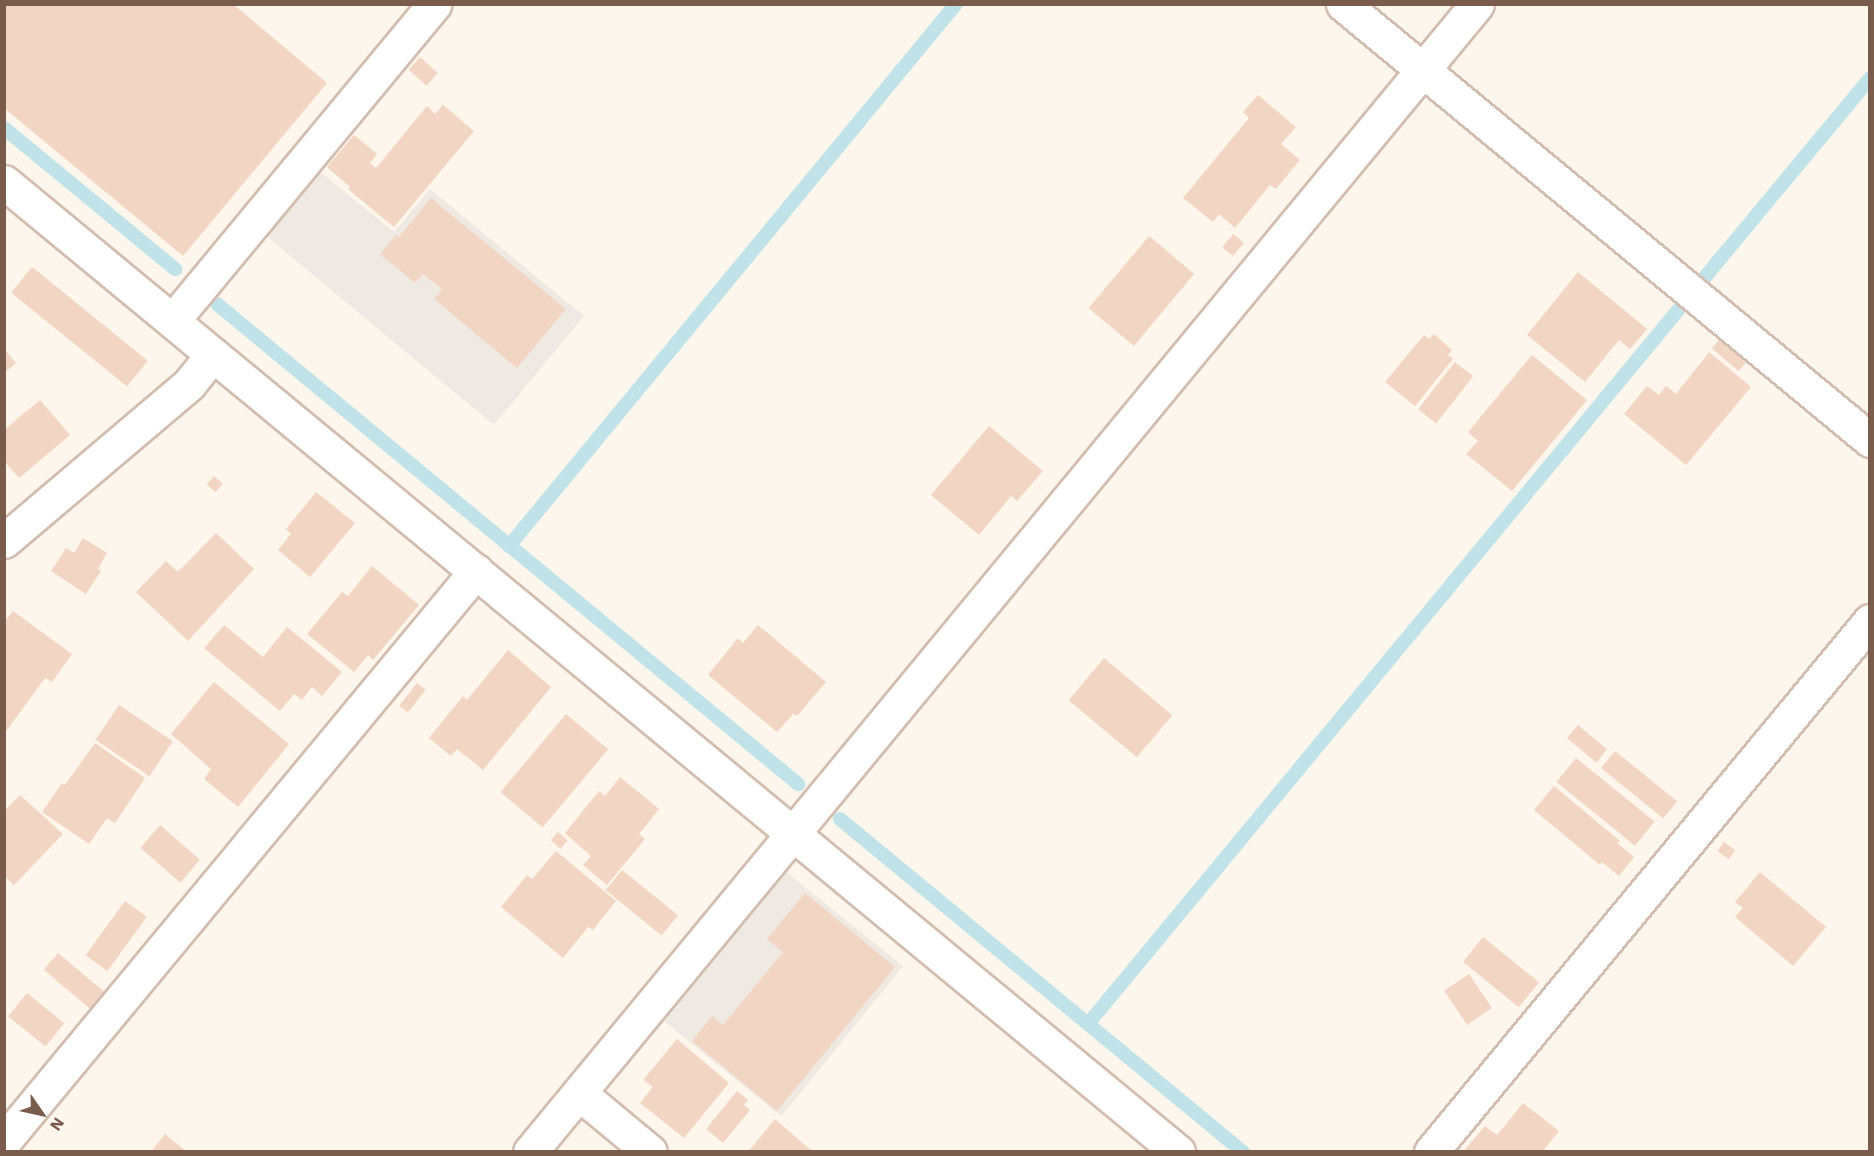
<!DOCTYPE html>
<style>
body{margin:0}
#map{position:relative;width:1874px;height:1156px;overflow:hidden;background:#fdf6ec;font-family:"Work Sans",sans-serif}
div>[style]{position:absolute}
.industrial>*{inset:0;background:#efe9e4;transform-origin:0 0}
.stream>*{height:14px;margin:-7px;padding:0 7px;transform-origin:7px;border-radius:7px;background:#bfe3e8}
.building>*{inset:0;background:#f3d5c3;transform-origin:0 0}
.roads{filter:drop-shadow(2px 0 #d1beb0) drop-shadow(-2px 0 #d1beb0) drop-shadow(0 2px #d1beb0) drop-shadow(0 -2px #d1beb0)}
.minor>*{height:33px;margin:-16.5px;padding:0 16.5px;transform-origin:16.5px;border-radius:16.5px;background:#fff}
.tertiary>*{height:33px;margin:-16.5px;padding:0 16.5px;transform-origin:16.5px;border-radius:16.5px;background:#fff}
span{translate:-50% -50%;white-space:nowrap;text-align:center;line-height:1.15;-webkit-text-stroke:4.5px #fffaf3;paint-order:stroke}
.frame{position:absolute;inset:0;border:6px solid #7a5c4d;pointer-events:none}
.north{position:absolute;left:12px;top:1084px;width:60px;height:60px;-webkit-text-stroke:4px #fffaf3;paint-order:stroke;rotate:124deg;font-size:16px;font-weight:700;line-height:24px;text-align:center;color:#7a5c4d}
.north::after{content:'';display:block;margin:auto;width:21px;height:27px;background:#7a5c4d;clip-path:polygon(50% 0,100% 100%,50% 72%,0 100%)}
</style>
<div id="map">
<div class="industrial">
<i style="clip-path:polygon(319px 171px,394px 232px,430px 189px,584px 316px,494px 425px,265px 235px)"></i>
<i style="left:784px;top:870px;width:153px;height:193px;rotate:39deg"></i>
</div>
<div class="stream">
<i style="left:4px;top:128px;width:222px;rotate:39.5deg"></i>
<i style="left:1705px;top:277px;width:259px;rotate:-50.3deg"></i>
<i style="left:217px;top:304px;width:754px;rotate:39.56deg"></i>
<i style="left:509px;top:546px;width:703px;rotate:-50.49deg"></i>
<i style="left:840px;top:819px;width:523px;rotate:39.57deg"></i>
<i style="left:1088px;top:1024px;width:928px;rotate:-50.42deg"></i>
</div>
<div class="building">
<i style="clip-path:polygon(4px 4px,233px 4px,327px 83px,183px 256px,4px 108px)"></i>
<i style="left:420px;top:57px;width:24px;height:17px;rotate:42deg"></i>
<i style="clip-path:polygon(1258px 95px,1296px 127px,1281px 144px,1300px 160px,1276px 189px,1270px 185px,1235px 228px,1219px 214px,1213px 222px,1183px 198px,1249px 118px,1243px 112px)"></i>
<i style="clip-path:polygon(443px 105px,474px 131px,394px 227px,348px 189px,350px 187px,327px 167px,354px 135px,377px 154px,370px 163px,376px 168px,427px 106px,435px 114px)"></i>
<i style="clip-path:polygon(431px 198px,566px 309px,517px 368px,434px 299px,442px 289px,423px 274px,415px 283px,380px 254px,396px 235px,399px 237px)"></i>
<i style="left:1233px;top:234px;width:14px;height:17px;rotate:39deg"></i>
<i style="left:1149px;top:236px;width:59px;height:94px;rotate:40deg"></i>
<i style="left:32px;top:267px;width:149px;height:33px;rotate:39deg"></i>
<i style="clip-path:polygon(1578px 272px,1647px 329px,1630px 349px,1619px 340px,1585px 382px,1527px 335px)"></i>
<i style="clip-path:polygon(1434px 334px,1452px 350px,1448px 355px,1453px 359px,1415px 406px,1385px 382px,1424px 335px,1429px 339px)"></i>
<i style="left:1719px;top:340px;width:35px;height:11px;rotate:40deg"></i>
<i style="clip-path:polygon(4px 349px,16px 363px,4px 373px)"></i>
<i style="clip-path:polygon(1709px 352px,1751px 387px,1686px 465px,1624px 414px,1647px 386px,1659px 395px,1666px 386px,1676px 394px)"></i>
<i style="clip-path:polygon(1532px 355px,1587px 400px,1512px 491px,1466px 454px,1478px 441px,1468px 432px)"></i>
<i style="left:1455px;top:362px;width:23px;height:60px;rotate:38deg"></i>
<i style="clip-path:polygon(40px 400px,70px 435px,19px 478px,4px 461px,4px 430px)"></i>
<i style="clip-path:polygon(989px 426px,1043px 471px,1017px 501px,1011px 496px,979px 535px,931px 495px)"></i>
<i style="left:214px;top:476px;width:12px;height:11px;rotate:42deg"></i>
<i style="clip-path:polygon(316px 492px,355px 523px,310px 577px,278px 550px,291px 534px,286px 529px)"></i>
<i style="clip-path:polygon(216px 533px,254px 569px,188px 641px,136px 592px,166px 561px,178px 572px)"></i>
<i style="clip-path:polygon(83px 538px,107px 553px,98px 569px,101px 571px,86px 594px,51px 571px,66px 548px,74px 553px)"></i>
<i style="clip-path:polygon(372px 566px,419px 605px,373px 660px,368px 655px,354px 672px,307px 634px,342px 592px,348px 596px)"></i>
<i style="clip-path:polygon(13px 611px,72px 654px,52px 682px,45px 678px,4px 734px,4px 622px)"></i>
<i style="clip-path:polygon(224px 625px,263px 657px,287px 627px,342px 672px,322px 696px,312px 687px,302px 700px,294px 694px,280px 711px,204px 648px)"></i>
<i style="clip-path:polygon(758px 625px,826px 682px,797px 716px,793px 714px,777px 732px,708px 675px,738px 638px,743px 643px)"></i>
<i style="clip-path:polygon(508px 650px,551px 687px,483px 770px,457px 749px,451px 756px,429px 738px,463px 696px,467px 700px)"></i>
<i style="left:1104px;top:658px;width:89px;height:55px;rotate:40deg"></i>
<i style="clip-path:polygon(214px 682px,289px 744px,238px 807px,204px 779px,211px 769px,171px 734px)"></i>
<i style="left:417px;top:683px;width:11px;height:29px;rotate:38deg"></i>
<i style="left:119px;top:705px;width:65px;height:42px;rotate:34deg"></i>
<i style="left:566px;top:714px;width:55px;height:102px;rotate:40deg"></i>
<i style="left:1578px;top:725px;width:38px;height:17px;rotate:40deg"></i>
<i style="clip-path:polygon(95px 743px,145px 778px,115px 823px,107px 818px,89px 844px,42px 812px,62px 783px,65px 785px)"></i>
<i style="left:1615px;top:751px;width:80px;height:22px;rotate:39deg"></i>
<i style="left:1576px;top:758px;width:101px;height:31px;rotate:39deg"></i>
<i style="clip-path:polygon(620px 777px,659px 809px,639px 834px,645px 839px,607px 885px,583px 865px,591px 856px,565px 833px,599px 791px,605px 796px)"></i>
<i style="clip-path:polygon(1554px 786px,1620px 841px,1617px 843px,1634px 857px,1619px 876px,1602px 862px,1600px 865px,1534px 810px)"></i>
<i style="clip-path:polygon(20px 795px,63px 834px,14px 885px,4px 876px,4px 811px)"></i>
<i style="left:160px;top:825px;width:53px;height:30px;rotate:41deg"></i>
<i style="left:558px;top:832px;width:13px;height:11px;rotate:42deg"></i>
<i style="left:1724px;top:842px;width:14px;height:11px;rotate:36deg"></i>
<i style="clip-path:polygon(556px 851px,616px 901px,593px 930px,588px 927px,563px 958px,501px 907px,527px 875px,532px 879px)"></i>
<i style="left:622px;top:870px;width:72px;height:26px;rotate:39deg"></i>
<i style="clip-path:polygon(1760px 872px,1826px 927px,1793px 966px,1735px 917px,1743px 908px,1735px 902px)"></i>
<i style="clip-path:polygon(805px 893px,895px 967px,777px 1111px,692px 1041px,712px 1016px,723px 1025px,783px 952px,767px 939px)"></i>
<i style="left:125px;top:901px;width:27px;height:67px;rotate:36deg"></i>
<i style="left:1483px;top:937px;width:72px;height:32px;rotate:39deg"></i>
<i style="left:58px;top:953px;width:60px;height:22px;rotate:40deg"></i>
<i style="left:1469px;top:974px;width:41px;height:30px;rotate:56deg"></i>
<i style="left:27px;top:993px;width:48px;height:30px;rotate:39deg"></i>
<i style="clip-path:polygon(677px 1039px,729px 1083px,684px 1138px,640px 1103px,653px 1087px,643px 1080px)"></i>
<i style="clip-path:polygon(737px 1091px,748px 1100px,744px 1105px,750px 1110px,723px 1143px,706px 1129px)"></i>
<i style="clip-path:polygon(1523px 1103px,1559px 1131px,1542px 1152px,1463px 1152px,1485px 1126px,1497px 1135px)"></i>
<i style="clip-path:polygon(775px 1119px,813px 1152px,748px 1152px)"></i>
<i style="clip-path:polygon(165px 1134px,187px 1152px,151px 1152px)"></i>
</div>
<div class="roads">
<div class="minor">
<i style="left:1343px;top:4px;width:684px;rotate:39.6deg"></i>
<i style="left:173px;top:320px;width:410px;rotate:-50.4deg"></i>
<i style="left:4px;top:541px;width:243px;rotate:-40.3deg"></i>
<i style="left:189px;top:384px;width:38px;rotate:-51deg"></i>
<i style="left:579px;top:1093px;width:92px;rotate:39.7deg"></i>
<i style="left:4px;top:1141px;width:740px;rotate:-50.37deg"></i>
<i style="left:530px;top:1152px;width:1488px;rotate:-50.48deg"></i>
<i style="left:1431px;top:1152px;width:689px;rotate:-50.42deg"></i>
</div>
<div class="tertiary">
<i style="left:4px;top:182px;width:1523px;rotate:39.56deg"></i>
</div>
</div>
<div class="frame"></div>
<div class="north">N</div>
</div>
